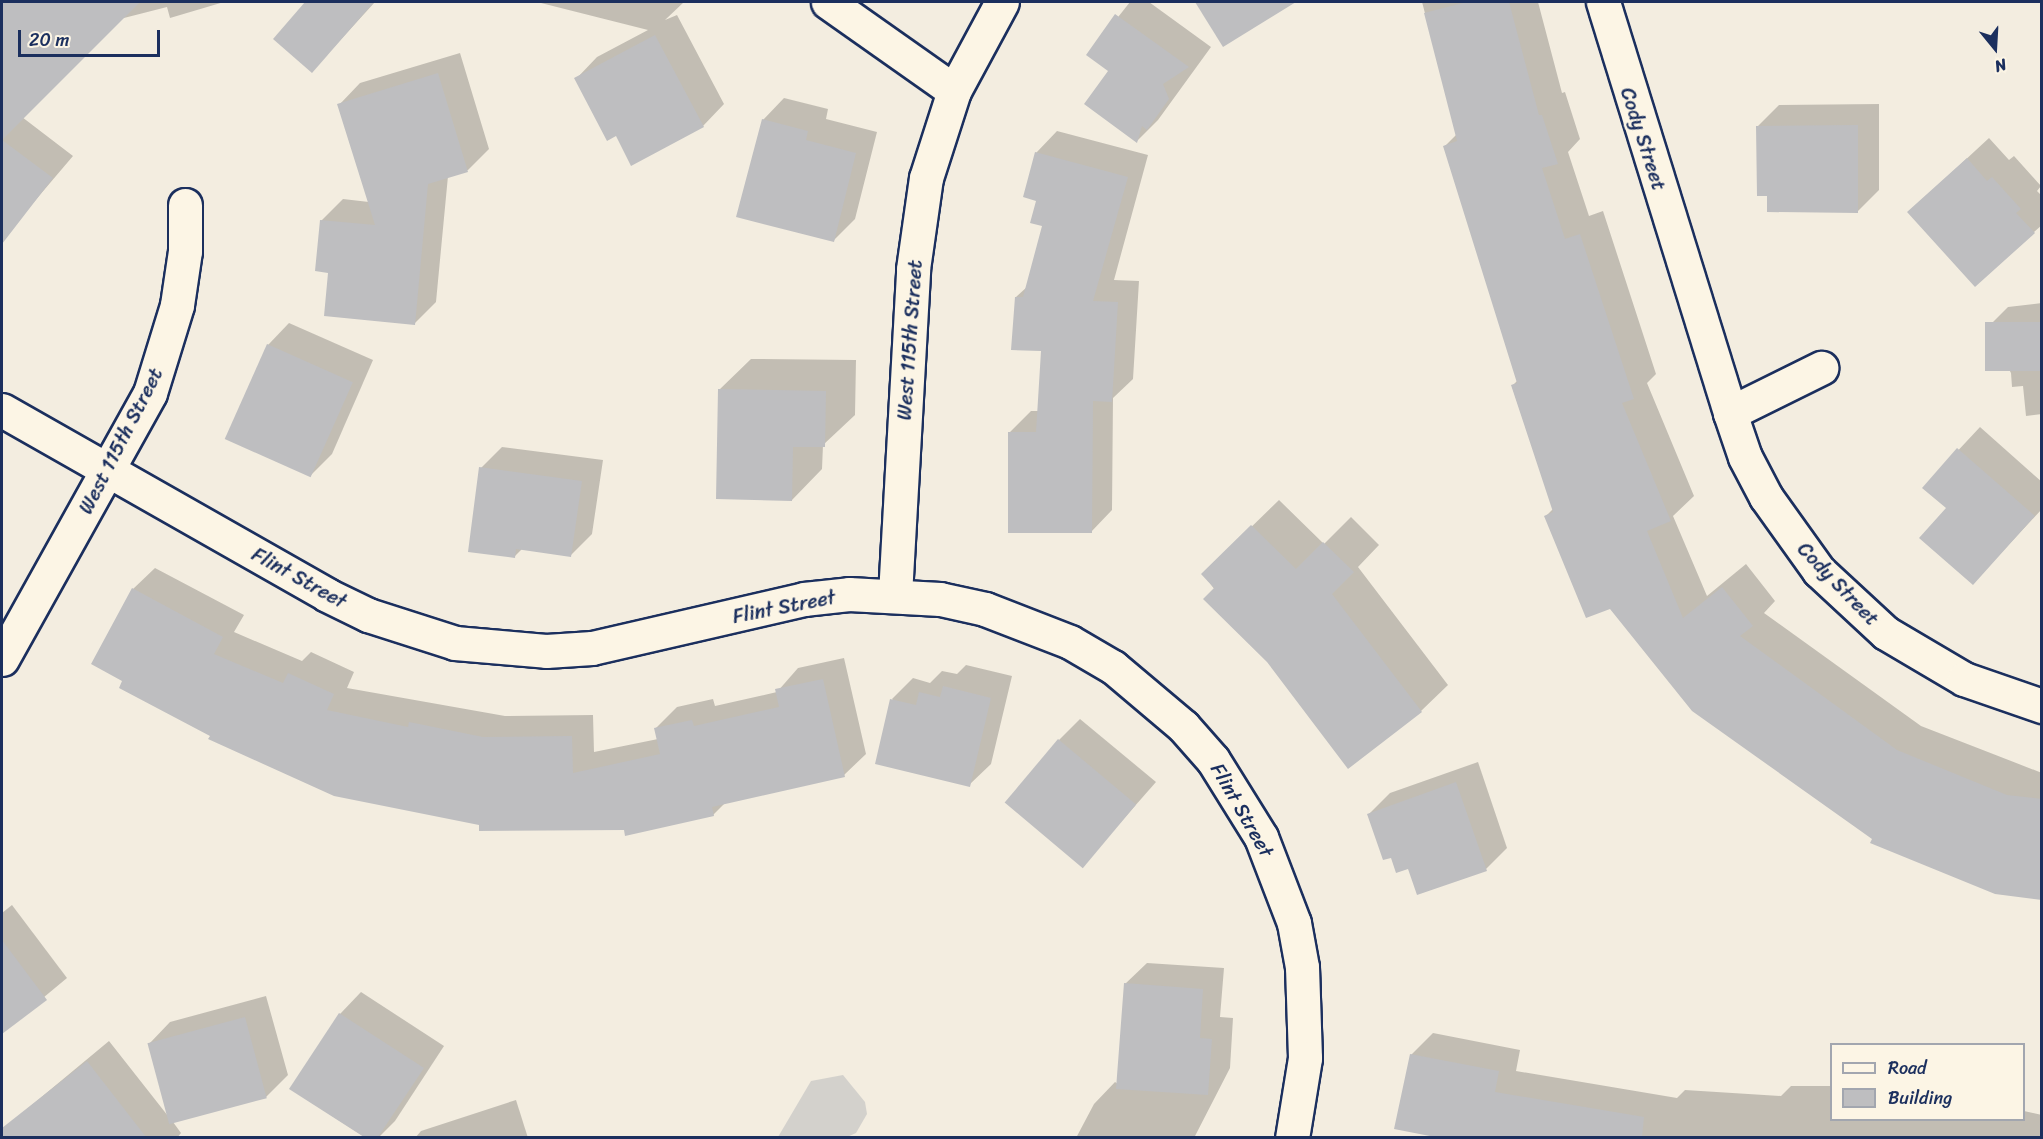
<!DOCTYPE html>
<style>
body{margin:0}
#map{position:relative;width:2043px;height:1139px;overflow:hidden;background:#f3ede0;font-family:Sriracha,sans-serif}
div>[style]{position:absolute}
.green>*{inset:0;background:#d3d1cc}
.shadow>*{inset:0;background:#0003}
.building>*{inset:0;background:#bebec0;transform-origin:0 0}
.roads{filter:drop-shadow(2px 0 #1b2f5e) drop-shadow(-2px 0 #1b2f5e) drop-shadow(0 2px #1b2f5e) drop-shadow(0 -2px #1b2f5e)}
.street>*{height:33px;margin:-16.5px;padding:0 16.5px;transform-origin:16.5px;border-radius:16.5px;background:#fcf5e5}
span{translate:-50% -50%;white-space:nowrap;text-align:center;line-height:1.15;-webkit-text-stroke:5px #fcf5e5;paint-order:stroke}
.street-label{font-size:20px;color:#1b2f5e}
.frame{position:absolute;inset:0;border:3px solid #1b2f5e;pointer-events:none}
.legend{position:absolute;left:1830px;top:1043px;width:195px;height:78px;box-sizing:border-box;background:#fcf5e5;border:2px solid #a2a6af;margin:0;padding:8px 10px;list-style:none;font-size:18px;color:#1b2f5e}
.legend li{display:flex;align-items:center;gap:12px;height:30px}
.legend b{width:30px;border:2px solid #a2a6af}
.north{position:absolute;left:1965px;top:18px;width:60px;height:60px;-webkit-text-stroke:4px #fcf5e5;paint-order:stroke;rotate:162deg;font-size:16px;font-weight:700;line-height:24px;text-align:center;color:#1b2f5e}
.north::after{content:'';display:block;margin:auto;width:21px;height:27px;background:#1b2f5e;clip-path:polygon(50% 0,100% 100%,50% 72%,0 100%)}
.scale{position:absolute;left:18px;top:30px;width:142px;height:27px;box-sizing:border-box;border:3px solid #1b2f5e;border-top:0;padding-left:8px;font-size:18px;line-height:21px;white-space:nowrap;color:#1b2f5e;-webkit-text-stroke:4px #fcf5e5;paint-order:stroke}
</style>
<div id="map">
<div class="green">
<i style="clip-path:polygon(843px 1075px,865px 1102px,867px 1114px,856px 1133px,847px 1137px,778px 1137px,811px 1081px)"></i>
</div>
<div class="shadow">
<i style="clip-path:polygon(2px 2px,103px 2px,115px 13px,112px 2px,224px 2px,170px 18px,167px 7px,120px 19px,22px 117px,73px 156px,16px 223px,2px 212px)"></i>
<i style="clip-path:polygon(307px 2px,375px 2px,312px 71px,275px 39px)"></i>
<i style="clip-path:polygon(537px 2px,684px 2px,665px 20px,677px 15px,724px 104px,703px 126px,616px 134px,576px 79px,597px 57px,648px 30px)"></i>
<i style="clip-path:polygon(1130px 2px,1149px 2px,1211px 47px,1158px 120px,1137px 141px,1110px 70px,1088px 55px)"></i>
<i style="clip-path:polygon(1197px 2px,1293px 2px,1223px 44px)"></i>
<i style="clip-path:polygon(1422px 2px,1538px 2px,1562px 93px,1565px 92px,1580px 139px,1568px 152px,1589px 216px,1603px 211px,1656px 374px,1647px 383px,1694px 496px,1673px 516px,1707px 596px,1746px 564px,1775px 601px,1764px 613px,1921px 726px,2042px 773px,2042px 899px,1874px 838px,1610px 607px,1545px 517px,1553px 509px,1512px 386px,1518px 380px,1445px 146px,1457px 134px)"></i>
<i style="clip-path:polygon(460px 53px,489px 149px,468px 170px,448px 176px,436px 302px,415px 323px,330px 272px,321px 221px,343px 199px,369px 202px,339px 105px,360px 83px)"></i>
<i style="clip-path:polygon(784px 98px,828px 109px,826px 119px,877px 132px,855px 219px,833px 241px,763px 120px)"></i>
<i style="clip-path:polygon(1879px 104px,1879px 190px,1858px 211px,1768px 195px,1758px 126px,1779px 105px)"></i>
<i style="clip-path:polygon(1057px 131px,1148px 155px,1114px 280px,1139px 281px,1133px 379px,1113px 398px,1112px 510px,1091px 532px,1009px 433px,1031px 411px,1039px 411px,1042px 350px,1016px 297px,1028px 286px,1044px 225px,1036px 153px)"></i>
<i style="clip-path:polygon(1989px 138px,2009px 160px,2014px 156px,2041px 186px,2037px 191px,2042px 196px,2042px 225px,2034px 232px,1909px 212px)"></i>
<i style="clip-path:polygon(2042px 303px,2042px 414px,2026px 416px,2023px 386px,2012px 387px,2011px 373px,1986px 329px,2008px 307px)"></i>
<i style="clip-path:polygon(289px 323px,373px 360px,332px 454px,311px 475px,268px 345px)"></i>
<i style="clip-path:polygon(751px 359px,856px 360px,855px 415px,823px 445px,822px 469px,792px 500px,720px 389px)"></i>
<i style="clip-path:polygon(1980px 427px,2042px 482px,2042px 509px,1973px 583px,1948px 508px,1924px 487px)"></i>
<i style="clip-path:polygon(502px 447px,603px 460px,592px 534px,570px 556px,522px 549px,514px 557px,481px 468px)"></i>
<i style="clip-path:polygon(1279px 500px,1324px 544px,1351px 517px,1379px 545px,1358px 567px,1448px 685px,1421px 711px,1348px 767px,1203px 574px)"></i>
<i style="clip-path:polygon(155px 568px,244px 615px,234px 632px,302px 661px,311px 652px,354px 672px,347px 688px,505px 716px,593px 715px,594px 752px,658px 739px,655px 729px,677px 707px,713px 699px,715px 706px,777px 692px,798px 668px,844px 658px,866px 754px,844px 775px,726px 802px,713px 815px,625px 829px,480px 824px,212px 735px,124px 680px,133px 589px)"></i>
<i style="clip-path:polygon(966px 665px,1012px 676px,991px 764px,969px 785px,892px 699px,913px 678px,930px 683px,942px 671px,957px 674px)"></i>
<i style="clip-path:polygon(1080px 719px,1156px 782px,1083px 865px,1059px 740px)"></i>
<i style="clip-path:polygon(1478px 762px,1507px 848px,1486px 869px,1409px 867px,1369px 814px,1390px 793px)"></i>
<i style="clip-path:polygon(12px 905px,67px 978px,2px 1032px,2px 913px)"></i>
<i style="clip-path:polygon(1147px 963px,1224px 968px,1220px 1017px,1233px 1018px,1230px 1068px,1194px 1138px,1076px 1138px,1094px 1104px,1115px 1082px,1118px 1084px,1125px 984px)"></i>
<i style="clip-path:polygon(361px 992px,444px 1046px,395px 1121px,378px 1138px,366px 1138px,291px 1089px,340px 1014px)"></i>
<i style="clip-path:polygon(266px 996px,288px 1075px,266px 1097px,173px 1122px,181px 1133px,177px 1138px,19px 1138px,9px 1124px,109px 1041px,168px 1116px,149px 1044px,170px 1022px)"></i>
<i style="clip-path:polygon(1433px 1033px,1520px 1050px,1516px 1071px,1677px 1098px,1685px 1090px,1781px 1096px,1791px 1086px,1832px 1086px,1832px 1120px,2024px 1120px,2024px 1111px,2042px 1115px,2042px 1138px,1431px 1138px,1411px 1055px)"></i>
<i style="clip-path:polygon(516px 1100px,528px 1138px,415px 1138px,421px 1131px)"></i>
</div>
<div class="building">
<i style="clip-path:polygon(2px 2px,140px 2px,2px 140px,53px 178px,2px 244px)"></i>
<i style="clip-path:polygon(305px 2px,374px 2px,312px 73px,273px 39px)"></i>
<i style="clip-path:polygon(1195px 2px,1296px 2px,1223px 47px)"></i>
<i style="clip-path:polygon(1467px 2px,1509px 2px,1539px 115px,1542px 115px,1558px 164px,1542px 168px,1565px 239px,1580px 234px,1634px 399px,1622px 403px,1671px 521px,1647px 531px,1683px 618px,1722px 587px,1753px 626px,1740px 636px,1897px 750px,2007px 795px,2042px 799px,2042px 900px,1995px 894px,1870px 843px,1872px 839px,1692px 711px,1610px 609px,1586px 618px,1544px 516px,1553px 512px,1511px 385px,1517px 383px,1443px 146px,1457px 141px,1424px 13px)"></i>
<i style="clip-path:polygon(1115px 14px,1189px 67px,1163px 84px,1169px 99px,1147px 130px,1142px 126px,1137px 143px,1084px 104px,1108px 71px,1086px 55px)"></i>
<i style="clip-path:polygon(655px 35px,704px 127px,631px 166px,616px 136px,607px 141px,574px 78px)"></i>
<i style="clip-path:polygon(438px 73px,468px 172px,428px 184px,415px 325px,324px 316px,328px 273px,315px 271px,320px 220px,375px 225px,337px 104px)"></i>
<i style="clip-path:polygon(762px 119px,808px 131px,806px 140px,856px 153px,834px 242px,736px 217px)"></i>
<i style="clip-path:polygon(1858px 125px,1858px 213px,1767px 212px,1767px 196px,1757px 196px,1756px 126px)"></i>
<i style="clip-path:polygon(1035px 152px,1128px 177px,1093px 301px,1118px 302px,1112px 402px,1093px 401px,1092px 533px,1008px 533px,1008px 432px,1036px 432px,1041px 351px,1011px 350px,1015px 297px,1023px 297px,1042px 226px,1030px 223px,1036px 201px,1023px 197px)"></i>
<i style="clip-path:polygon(1967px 158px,1987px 181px,1992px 177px,2021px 209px,2016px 213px,2035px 233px,1975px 287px,1907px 212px)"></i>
<i style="left:2042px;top:322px;width:49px;height:57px;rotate:90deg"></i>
<i style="left:267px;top:344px;width:94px;height:104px;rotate:24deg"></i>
<i style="clip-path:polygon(718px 389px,826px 391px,825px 447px,793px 447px,792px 501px,716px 499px)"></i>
<i style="clip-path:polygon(1957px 448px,2035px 516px,1973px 585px,1919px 538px,1946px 508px,1922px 488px)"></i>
<i style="clip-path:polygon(479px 467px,582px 481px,571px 557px,516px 549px,515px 558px,468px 552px)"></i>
<i style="clip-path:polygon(1251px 525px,1296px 569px,1323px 542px,1354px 572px,1332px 594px,1422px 712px,1348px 769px,1267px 662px,1203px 599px,1214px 588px,1201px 574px)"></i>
<i style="clip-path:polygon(132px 588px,223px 637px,214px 654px,283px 683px,288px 673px,334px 694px,327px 710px,408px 727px,409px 722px,483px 737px,572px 736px,573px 773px,660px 754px,654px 728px,692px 720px,694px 726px,779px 707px,775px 689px,823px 679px,845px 777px,712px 807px,714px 816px,625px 836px,624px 830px,479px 831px,479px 825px,334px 796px,208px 739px,210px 736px,119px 688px,122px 681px,91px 664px)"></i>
<i style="clip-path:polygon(943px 686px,991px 698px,970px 787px,875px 764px,890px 699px,916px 705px,919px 692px,940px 697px)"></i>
<i style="left:1058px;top:739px;width:102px;height:83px;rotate:40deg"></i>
<i style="clip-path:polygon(1456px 782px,1487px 871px,1417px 895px,1408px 869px,1396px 873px,1391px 858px,1383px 860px,1367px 814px)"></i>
<i style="clip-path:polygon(2px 940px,47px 1000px,2px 1034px)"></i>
<i style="clip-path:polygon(1124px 983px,1203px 989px,1200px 1038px,1212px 1039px,1208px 1095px,1116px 1089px)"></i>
<i style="clip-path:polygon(339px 1013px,424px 1068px,378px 1137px,364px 1137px,289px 1089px)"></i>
<i style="left:245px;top:1017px;width:84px;height:101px;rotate:75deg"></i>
<i style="clip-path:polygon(1410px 1054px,1499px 1071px,1495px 1092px,1644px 1117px,1642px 1137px,1435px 1137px,1394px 1129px)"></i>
<i style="clip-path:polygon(87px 1061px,146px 1137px,2px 1137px,2px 1128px)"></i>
</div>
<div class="roads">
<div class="street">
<i style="left:828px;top:2px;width:154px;rotate:35.2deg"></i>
<i style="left:1603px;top:2px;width:430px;rotate:72.8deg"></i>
<i style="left:1730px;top:413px;width:46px;rotate:71.2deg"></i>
<i style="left:1745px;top:457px;width:45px;rotate:62.3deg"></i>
<i style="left:1766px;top:497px;width:91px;rotate:54.4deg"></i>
<i style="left:1819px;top:571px;width:91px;rotate:42.8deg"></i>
<i style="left:1886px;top:633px;width:91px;rotate:30.5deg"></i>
<i style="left:1964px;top:679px;width:83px;rotate:19.1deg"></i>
<i style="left:2px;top:410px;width:374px;rotate:29.6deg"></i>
<i style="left:327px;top:595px;width:46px;rotate:26deg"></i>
<i style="left:368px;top:615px;width:91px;rotate:17.8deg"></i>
<i style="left:455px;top:643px;width:91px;rotate:5deg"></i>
<i style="left:546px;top:651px;width:46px;rotate:-3.7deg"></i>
<i style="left:592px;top:648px;width:218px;rotate:-13deg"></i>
<i style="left:804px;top:599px;width:45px;rotate:-6.3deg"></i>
<i style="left:849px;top:594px;width:91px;rotate:3.1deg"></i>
<i style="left:940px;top:599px;width:46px;rotate:12.5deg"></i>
<i style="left:985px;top:609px;width:91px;rotate:21.2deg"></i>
<i style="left:1070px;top:642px;width:50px;rotate:30.2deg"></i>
<i style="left:1113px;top:667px;width:92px;rotate:40.1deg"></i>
<i style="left:1183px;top:726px;width:45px;rotate:48.6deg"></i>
<i style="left:1213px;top:760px;width:91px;rotate:58.1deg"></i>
<i style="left:1261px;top:837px;width:92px;rotate:69deg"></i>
<i style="left:1294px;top:923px;width:45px;rotate:79.7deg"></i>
<i style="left:1302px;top:967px;width:91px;rotate:88.1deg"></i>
<i style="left:1305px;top:1058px;width:81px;rotate:99.2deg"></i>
<i style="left:1730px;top:413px;width:102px;rotate:-26.3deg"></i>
<i style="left:895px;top:595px;width:326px;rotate:-86.8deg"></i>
<i style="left:913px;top:269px;width:92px;rotate:-81.9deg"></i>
<i style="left:926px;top:178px;width:91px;rotate:-72.2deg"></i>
<i style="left:954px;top:91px;width:101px;rotate:-61.7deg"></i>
<i style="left:2px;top:659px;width:304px;rotate:-60.9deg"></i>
<i style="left:150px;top:393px;width:92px;rotate:-72.9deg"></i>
<i style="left:177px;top:305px;width:55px;rotate:-81.6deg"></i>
<i style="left:185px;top:251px;width:46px;rotate:-90deg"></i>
</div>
</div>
<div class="street-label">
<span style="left:1643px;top:139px;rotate:72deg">Cody Street</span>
<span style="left:910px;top:340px;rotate:-86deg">West 115th Street</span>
<span style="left:121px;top:441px;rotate:-63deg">West 115th Street</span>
<span style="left:299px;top:578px;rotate:29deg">Flint Street</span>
<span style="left:1838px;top:584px;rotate:46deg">Cody Street</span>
<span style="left:784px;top:607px;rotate:-11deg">Flint Street</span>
<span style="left:1242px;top:810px;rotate:60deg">Flint Street</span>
</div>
<div class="frame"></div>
<ul class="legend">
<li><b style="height:8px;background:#fcf5e5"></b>Road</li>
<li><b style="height:16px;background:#bebec0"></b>Building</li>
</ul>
<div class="north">N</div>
<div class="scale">20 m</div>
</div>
